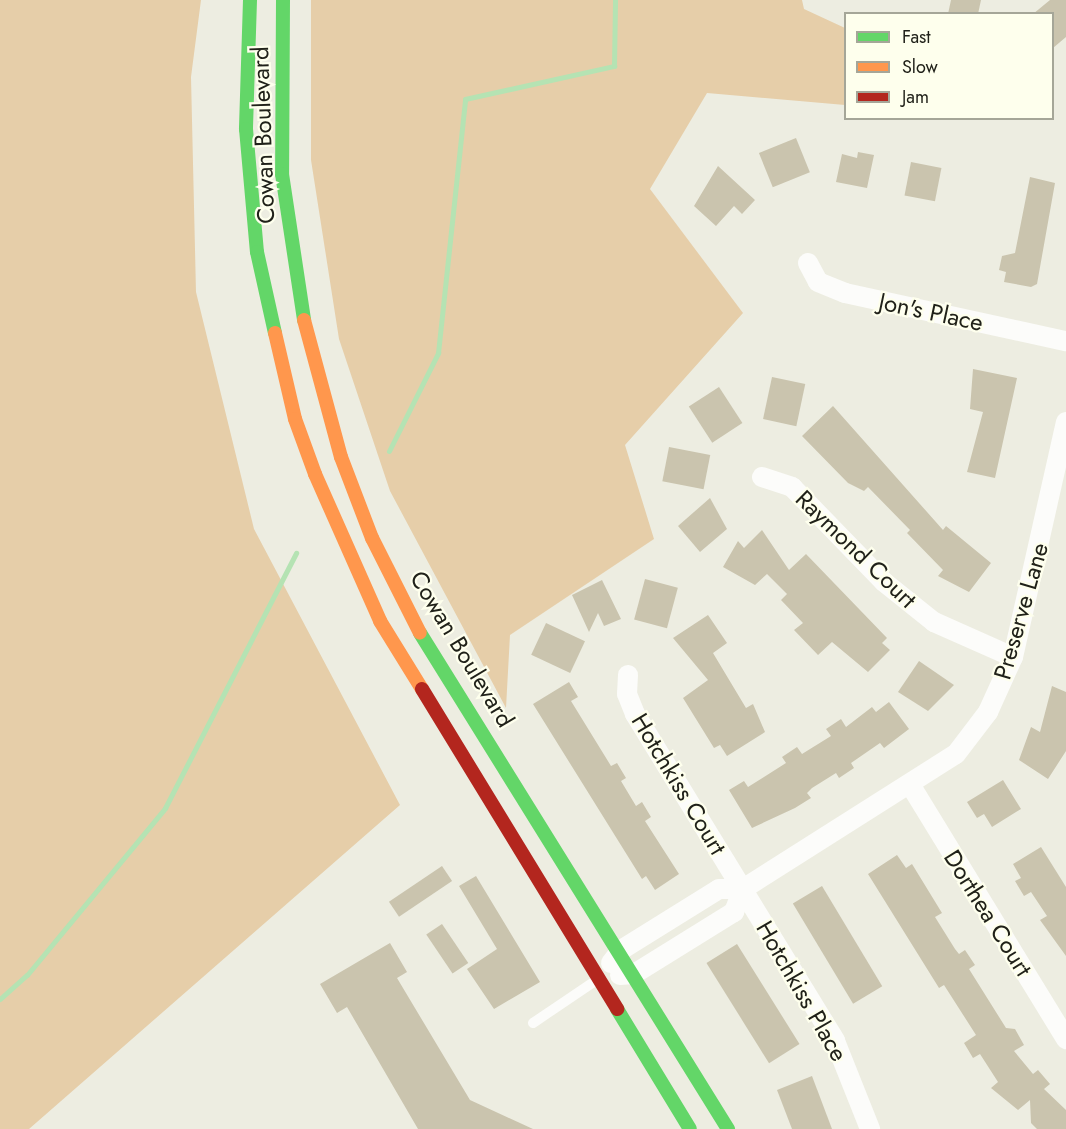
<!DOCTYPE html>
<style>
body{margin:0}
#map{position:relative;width:1066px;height:1129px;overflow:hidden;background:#edede1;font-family:Jost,sans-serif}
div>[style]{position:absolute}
.green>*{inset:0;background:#e6cea9}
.stream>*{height:5px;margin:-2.5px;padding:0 2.5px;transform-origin:2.5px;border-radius:2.5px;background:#b5e3b3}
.building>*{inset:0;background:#cac4ae;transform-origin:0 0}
.lane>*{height:10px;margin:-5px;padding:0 5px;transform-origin:5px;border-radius:5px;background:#fcfcfa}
.street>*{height:20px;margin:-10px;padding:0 10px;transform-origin:10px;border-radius:10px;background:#fcfcfa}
.fast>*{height:14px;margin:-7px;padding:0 7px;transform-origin:7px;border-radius:7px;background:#63d668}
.slow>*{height:14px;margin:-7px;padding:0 7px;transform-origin:7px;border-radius:7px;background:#ff974d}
.jam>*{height:14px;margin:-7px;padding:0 7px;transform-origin:7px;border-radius:7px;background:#b3261e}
span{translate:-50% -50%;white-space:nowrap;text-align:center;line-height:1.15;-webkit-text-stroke:4.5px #feffed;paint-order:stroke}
.street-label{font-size:24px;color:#202119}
.legend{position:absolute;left:844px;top:12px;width:210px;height:108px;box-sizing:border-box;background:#feffed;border:2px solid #a5a698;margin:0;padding:8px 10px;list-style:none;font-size:18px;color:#202119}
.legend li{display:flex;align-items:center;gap:12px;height:30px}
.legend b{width:30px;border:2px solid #a5a698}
</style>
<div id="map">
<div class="green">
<i style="clip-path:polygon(0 0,201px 0,191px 77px,196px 292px,254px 529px,400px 805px,29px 1129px,0 1129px)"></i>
<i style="clip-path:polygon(311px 0,802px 0,804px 9px,845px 28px,845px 105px,707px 93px,650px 189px,743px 313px,625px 445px,654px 539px,510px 635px,506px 708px,390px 491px,339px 339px,311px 160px)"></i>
</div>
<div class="stream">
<i style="left:389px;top:451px;width:110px;rotate:-63.4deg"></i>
<i style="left:438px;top:353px;width:255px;rotate:-83.9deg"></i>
<i style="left:465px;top:99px;width:153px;rotate:-12.5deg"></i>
<i style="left:614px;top:66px;width:66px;rotate:-89.1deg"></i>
<i style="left:0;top:999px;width:36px;rotate:-42deg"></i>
<i style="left:27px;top:975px;width:217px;rotate:-50.4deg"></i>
<i style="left:165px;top:808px;width:287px;rotate:-62.8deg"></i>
</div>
<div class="building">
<i style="clip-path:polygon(951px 0,981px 0,978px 14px,948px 14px)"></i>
<i style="clip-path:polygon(1050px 0,1066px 0,1066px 37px,1053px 48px,1053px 14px,1033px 14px)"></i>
<i style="left:796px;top:138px;width:37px;height:40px;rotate:68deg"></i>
<i style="clip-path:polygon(858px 152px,874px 155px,867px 188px,836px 182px,842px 154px,857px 158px)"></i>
<i style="left:911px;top:162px;width:31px;height:34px;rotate:11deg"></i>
<i style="clip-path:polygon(718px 166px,755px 200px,742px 214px,734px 206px,716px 226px,694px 206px)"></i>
<i style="clip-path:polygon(1030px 177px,1055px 183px,1037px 284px,1031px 287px,1004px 282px,1006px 272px,999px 270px,1002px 256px,1015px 253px)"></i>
<i style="clip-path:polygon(973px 369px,1017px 378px,995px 478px,967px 472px,983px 412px,970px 409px)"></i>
<i style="left:772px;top:377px;width:34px;height:43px;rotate:12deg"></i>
<i style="left:719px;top:387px;width:43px;height:36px;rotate:57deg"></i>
<i style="clip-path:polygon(833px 406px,943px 530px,946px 526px,991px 563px,969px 592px,938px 576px,943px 570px,907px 533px,910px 530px,868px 487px,864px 491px,848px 483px,802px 436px)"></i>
<i style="left:669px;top:447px;width:42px;height:35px;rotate:11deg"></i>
<i style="clip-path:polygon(710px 498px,727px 529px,700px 552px,678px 526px)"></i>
<i style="clip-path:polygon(762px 530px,789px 570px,806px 554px,887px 638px,882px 643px,890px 650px,868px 672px,832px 642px,818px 655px,794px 630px,803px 623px,781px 600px,787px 594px,767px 574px,755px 585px,723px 567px,738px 541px,744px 548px)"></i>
<i style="left:645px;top:579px;width:34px;height:42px;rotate:15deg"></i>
<i style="clip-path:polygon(602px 580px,621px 619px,604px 626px,598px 613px,589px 632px,572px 595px)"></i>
<i style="clip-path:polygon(708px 615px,727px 643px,713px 653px,746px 708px,753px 704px,765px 732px,727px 756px,720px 745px,714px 748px,683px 698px,708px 680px,673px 638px)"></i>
<i style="left:546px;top:623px;width:43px;height:35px;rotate:25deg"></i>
<i style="clip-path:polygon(919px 661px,954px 685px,928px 711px,898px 692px)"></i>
<i style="clip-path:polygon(569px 682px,578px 697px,571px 701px,611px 766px,617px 763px,626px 778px,621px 781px,636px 806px,642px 802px,651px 817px,645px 821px,679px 874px,655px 890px,646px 876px,642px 879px,533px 704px)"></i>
<i style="clip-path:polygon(1052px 686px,1066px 692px,1066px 751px,1048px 779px,1019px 760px,1031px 727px,1040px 732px)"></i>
<i style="clip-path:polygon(889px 702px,909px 729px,884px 748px,880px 743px,851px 763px,854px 768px,839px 778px,836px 773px,812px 788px,807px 793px,811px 798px,795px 808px,752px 828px,729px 790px,744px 781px,748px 787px,786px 763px,782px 757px,797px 747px,802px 754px,831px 736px,826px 729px,841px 719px,846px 727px,872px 707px,876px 712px)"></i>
<i style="clip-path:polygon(1003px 780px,1021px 809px,992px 827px,984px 814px,977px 818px,967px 802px)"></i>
<i style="clip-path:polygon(1041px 847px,1066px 887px,1066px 956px,1040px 920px,1047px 916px,1031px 892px,1024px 896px,1015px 881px,1021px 878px,1013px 864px)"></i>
<i style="clip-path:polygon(897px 855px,906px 868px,912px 864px,942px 913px,935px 917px,955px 949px,959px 954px,965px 950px,975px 965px,969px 969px,1006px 1028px,1015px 1029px,1024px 1045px,1014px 1051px,1033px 1074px,1038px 1070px,1050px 1084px,1044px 1089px,1066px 1110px,1066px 1129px,1037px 1129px,1031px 1123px,1030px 1100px,1018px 1110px,991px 1088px,998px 1082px,980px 1054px,973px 1058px,964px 1043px,976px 1035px,944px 985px,939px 988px,868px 874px)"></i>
<i style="left:442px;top:866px;width:18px;height:64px;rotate:56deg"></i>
<i style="clip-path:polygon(476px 876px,540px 982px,494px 1009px,467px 969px,497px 949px,459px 886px)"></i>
<i style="left:822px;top:886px;width:117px;height:34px;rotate:59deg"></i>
<i style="left:442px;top:924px;width:47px;height:19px;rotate:56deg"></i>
<i style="clip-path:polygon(390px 943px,407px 972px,397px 978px,470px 1100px,533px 1129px,418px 1129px,347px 1007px,337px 1013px,320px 984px)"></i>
<i style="left:737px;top:944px;width:118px;height:36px;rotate:58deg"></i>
<i style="clip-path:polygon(812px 1076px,832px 1129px,792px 1129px,777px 1090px)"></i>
</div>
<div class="lane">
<i style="left:533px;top:1023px;width:78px;rotate:-34.1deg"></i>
</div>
<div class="street">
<i style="left:808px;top:263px;width:21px;rotate:62deg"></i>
<i style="left:818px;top:282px;width:29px;rotate:22deg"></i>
<i style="left:845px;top:293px;width:226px;rotate:12.3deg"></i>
<i style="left:762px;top:477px;width:32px;rotate:18deg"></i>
<i style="left:792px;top:487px;width:132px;rotate:45.9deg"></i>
<i style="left:884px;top:582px;width:64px;rotate:38.7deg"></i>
<i style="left:934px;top:622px;width:86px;rotate:23.9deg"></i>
<i style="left:628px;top:675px;width:19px;rotate:93deg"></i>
<i style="left:627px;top:694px;width:22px;rotate:68deg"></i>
<i style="left:635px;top:714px;width:383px;rotate:58.5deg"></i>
<i style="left:835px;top:1041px;width:95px;rotate:68.3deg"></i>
<i style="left:911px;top:786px;width:297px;rotate:58.5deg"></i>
<i style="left:611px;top:963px;width:16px;rotate:-52deg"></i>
<i style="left:621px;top:950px;width:115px;rotate:-31.9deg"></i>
<i style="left:719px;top:889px;width:24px"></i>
<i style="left:743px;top:889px;width:252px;rotate:-32.4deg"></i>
<i style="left:956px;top:754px;width:53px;rotate:-52.7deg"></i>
<i style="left:988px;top:712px;width:60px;rotate:-65.6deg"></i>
<i style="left:1013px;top:657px;width:241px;rotate:-77.3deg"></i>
<i style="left:620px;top:975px;width:14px;rotate:-4deg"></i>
<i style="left:634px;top:974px;width:118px;rotate:-31.8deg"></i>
<i style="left:734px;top:912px;width:25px;rotate:-69deg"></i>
</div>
<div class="fast">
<i style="left:250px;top:0;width:129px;rotate:91.8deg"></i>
<i style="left:246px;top:129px;width:123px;rotate:84.9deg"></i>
<i style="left:257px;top:252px;width:83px;rotate:77.5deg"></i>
<i style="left:283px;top:0;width:174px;rotate:90.3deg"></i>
<i style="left:282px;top:174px;width:148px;rotate:81.4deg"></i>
<i style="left:420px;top:633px;width:584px;rotate:58.16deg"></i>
<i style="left:617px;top:1009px;width:140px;rotate:58.7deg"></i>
</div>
<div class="slow">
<i style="left:304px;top:320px;width:142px;rotate:74.9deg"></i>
<i style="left:341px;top:457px;width:87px;rotate:69.1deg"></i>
<i style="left:372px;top:538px;width:106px;rotate:63.2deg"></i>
<i style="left:275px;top:333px;width:88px;rotate:76.9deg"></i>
<i style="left:295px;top:419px;width:59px;rotate:70deg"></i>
<i style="left:315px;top:474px;width:161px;rotate:66.1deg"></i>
<i style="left:380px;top:621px;width:80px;rotate:58.3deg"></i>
</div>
<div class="jam">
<i style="left:422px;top:689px;width:375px;rotate:58.6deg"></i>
</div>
<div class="street-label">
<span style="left:263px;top:135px;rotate:-92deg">Cowan Boulevard</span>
<span style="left:931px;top:312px;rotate:12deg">Jon's Place</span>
<span style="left:856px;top:549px;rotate:44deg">Raymond Court</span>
<span style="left:1021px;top:611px;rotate:-74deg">Preserve Lane</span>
<span style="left:462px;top:649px;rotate:59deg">Cowan Boulevard</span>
<span style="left:679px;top:784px;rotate:59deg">Hotchkiss Court</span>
<span style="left:988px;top:913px;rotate:58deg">Dorthea Court</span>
<span style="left:802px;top:991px;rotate:60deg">Hotchkiss Place</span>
</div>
<ul class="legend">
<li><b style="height:8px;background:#63d668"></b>Fast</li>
<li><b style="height:8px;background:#ff974d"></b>Slow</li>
<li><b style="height:8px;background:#b3261e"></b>Jam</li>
</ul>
</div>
